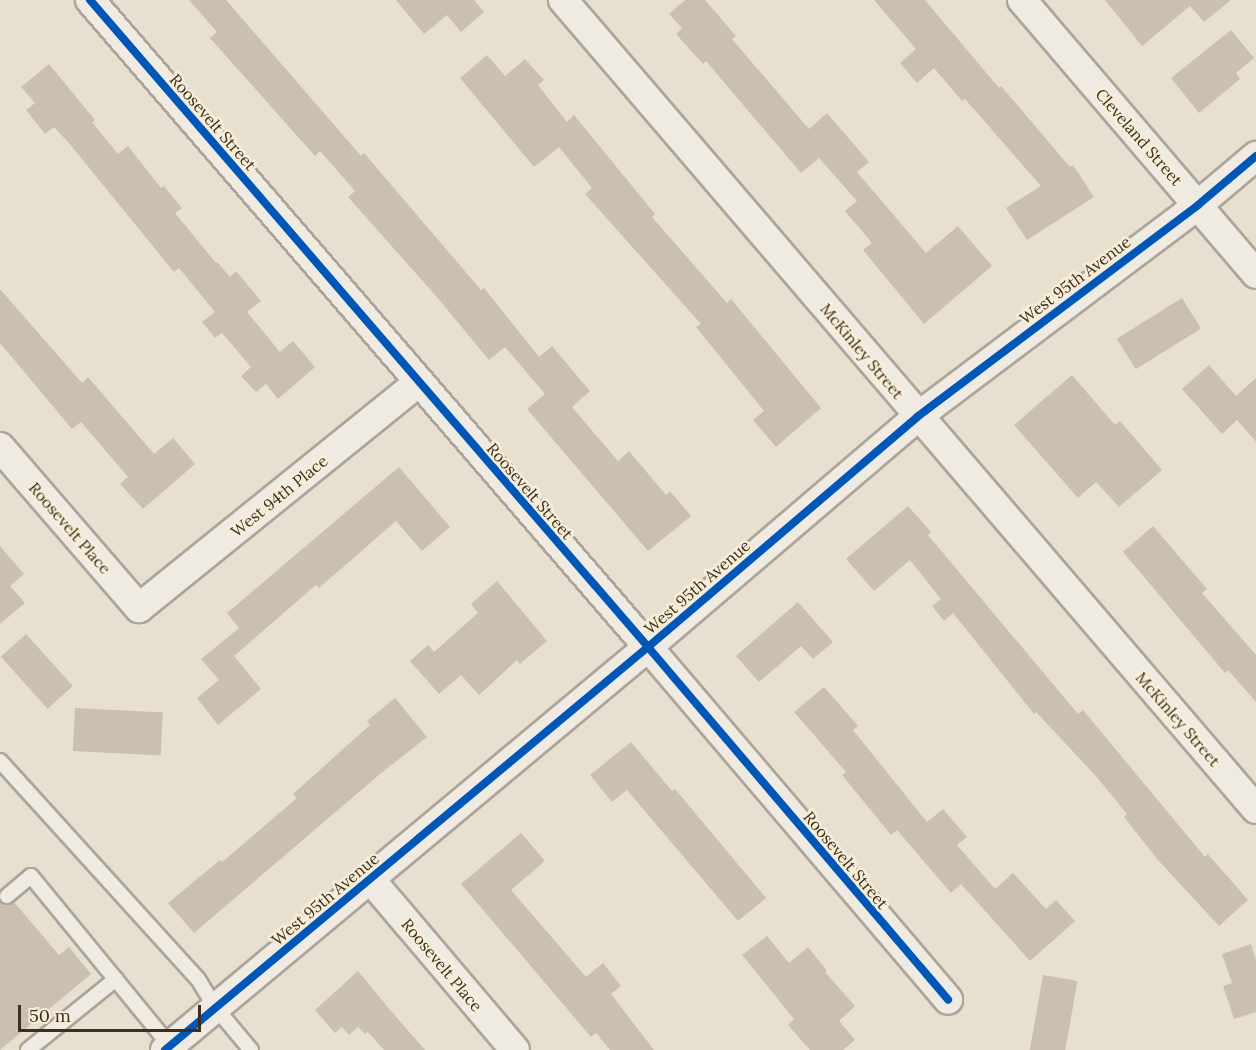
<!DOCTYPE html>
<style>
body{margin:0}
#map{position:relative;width:1256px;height:1050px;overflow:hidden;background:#e7e0d1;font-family:Lora,serif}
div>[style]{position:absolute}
.building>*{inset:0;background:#cbbfb2;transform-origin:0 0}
.roads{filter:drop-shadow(2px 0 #ada599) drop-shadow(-2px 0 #ada599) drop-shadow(0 2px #ada599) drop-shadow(0 -2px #ada599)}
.service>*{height:14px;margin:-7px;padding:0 7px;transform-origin:7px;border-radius:7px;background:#efebe3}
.minor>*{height:28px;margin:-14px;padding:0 14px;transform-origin:14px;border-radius:14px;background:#efebe3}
.cycleway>*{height:8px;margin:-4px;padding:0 4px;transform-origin:4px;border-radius:4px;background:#0057b8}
span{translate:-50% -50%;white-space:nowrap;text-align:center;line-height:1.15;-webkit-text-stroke:5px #f7eed8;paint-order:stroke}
.street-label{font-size:16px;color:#3d2e20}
.scale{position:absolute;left:18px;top:1005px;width:183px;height:27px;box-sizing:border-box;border:3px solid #3d2e20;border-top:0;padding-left:8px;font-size:18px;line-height:21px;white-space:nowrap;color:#3d2e20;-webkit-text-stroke:4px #f7eed8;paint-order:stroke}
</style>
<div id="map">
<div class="building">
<i style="clip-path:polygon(189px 0,226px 0,361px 156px,364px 153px,481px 290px,484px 288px,539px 357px,552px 346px,590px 391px,572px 407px,618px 461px,629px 451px,666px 495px,670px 491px,691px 516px,648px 551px,527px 409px,545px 394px,505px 347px,489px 360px,436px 296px,348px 197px,355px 191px,320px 151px,315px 156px,210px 38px,217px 32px)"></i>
<i style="clip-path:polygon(396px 0,474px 0,484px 12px,461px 32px,447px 15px,424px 34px)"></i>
<i style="clip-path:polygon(685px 0,705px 0,736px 36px,732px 39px,809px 129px,827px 113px,869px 162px,857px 172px,926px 253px,958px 226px,992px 266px,924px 324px,863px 250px,872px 243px,845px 211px,857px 201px,819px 158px,801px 173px,706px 61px,703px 64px,676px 34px,682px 28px,669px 14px)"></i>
<i style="clip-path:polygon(874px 0,925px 0,999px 88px,1001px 86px,1070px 167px,1073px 165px,1094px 197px,1027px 240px,1006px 208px,1041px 186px,965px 99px,962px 101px,934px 68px,917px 83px,900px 63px,916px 49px)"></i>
<i style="clip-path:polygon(1105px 0,1231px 0,1204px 22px,1190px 6px,1142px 46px)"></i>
<i style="clip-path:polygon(1231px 30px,1254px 58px,1236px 73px,1240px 79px,1199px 113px,1171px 78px)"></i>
<i style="clip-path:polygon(487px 55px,505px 76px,525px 59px,544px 80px,538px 85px,567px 122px,574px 115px,655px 214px,652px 217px,727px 303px,731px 299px,821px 408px,776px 447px,753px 420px,764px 411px,696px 327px,701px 324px,585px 194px,592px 188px,559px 147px,534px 167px,460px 78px)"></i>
<i style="clip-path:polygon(49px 64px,95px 120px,92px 122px,118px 154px,128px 146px,161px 188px,164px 186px,182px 208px,175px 213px,216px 263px,217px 262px,230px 277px,236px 271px,261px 301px,247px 312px,280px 352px,293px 341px,315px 367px,278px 399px,266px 384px,256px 392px,241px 376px,251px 367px,222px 333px,215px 338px,202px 322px,215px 312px,179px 268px,174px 272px,68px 142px,54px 127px,45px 134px,26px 110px,35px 103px,21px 87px)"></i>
<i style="clip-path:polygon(0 289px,82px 383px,88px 377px,154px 454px,173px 438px,195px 464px,143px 509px,120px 484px,128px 477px,81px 422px,72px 429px,0 343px)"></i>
<i style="left:1182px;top:298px;width:36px;height:77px;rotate:58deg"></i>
<i style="clip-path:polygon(1209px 365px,1236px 396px,1256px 378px,1256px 442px,1237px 420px,1222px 434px,1182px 389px)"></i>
<i style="clip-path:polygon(1072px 375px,1115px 425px,1120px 421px,1162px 470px,1119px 507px,1096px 482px,1078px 498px,1014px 425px)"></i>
<i style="clip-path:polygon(399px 467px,450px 527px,422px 551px,396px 521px,319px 588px,316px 585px,234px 656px,261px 689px,218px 725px,197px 698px,219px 680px,201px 659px,239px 628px,227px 613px)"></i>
<i style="clip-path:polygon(908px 506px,931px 532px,928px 535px,1078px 714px,1083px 710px,1205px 857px,1208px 854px,1248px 900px,1219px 926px,1158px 860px,1124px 817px,1127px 814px,1095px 775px,1036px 712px,1034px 714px,953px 613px,944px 621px,932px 606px,941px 599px,910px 560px,874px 591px,846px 559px)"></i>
<i style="clip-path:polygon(1153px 526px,1207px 589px,1202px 593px,1256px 655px,1256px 702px,1228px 670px,1225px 673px,1123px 552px)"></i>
<i style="clip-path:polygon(0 546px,24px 574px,10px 586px,25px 603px,0 624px)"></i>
<i style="clip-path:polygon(497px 581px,547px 641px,520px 664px,517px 660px,479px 695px,461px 675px,439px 694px,410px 661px,428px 645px,434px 652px,478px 613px,471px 604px)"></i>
<i style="clip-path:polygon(798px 602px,833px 642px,813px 659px,801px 646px,759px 682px,736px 656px)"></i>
<i style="left:26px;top:634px;width:70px;height:34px;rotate:48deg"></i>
<i style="clip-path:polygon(824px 687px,858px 726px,853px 730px,927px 822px,943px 809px,967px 837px,957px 845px,995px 889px,1013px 873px,1046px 909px,1056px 900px,1075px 921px,1030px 961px,961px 884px,951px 893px,897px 830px,891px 835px,842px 775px,846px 772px,794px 712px)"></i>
<i style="clip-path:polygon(395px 698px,427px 737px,380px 774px,194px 933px,168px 903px,220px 860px,222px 862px,297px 798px,293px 794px,370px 725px,367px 721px)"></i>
<i style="left:75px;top:708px;width:88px;height:43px;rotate:3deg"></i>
<i style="clip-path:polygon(631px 742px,672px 791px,675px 789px,766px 898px,738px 921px,627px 790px,612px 802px,590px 775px)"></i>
<i style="clip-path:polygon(521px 833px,545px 861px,511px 890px,586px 977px,603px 963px,621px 986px,611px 994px,654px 1050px,610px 1050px,596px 1033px,591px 1037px,461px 884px)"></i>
<i style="clip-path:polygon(0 902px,8px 905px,14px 902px,59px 955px,69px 947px,91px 974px,0 1050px)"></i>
<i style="clip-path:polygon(767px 936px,789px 963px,808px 947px,827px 971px,825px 972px,855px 1006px,839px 1021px,855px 1040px,843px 1050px,810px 1050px,788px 1025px,794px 1019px,742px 955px)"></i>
<i style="clip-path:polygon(1251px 944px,1256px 959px,1256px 1012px,1234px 1019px,1223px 986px,1232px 983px,1222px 954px)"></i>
<i style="clip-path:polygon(358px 971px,391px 1011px,425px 1050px,384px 1050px,368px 1032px,365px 1034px,358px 1027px,349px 1035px,342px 1027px,335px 1033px,315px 1010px)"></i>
<i style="left:1043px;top:975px;width:35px;height:76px;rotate:10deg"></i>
</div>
<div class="roads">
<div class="service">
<i style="left:0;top:761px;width:294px;rotate:47.8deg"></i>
<i style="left:198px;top:979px;width:33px;rotate:59deg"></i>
<i style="left:215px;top:1007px;width:56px;rotate:50.1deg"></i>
<i style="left:7px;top:896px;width:31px;rotate:-40deg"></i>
<i style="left:31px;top:876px;width:220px;rotate:50.7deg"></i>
<i style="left:28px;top:1050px;width:113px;rotate:-38.9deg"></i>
</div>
<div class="minor">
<i style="left:90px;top:0;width:854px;rotate:49.22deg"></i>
<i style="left:648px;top:647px;width:463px;rotate:49.6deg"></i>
<i style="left:563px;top:0;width:1065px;rotate:49.42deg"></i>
<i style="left:1022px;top:0;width:360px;rotate:49.5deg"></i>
<i style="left:0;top:447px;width:213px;rotate:49.2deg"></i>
<i style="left:139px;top:608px;width:358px;rotate:-38.9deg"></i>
<i style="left:370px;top:879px;width:224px;rotate:49.7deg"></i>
<i style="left:165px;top:1050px;width:629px;rotate:-39.84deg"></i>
<i style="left:648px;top:647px;width:354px;rotate:-40.5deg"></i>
<i style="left:917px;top:417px;width:352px;rotate:-37deg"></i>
<i style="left:1198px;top:205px;width:76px;rotate:-40.2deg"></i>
</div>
</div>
<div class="cycleway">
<i style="left:90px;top:0;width:854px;rotate:49.22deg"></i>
<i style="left:648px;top:647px;width:463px;rotate:49.6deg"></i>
<i style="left:165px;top:1050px;width:629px;rotate:-39.84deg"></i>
<i style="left:648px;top:647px;width:354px;rotate:-40.5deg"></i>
<i style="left:917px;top:417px;width:352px;rotate:-37deg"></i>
<i style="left:1198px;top:205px;width:76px;rotate:-40.2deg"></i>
</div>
<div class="street-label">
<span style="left:213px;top:122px;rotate:49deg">Roosevelt Street</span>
<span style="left:1139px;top:137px;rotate:49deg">Cleveland Street</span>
<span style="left:1075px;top:280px;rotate:-37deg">West 95th Avenue</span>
<span style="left:862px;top:351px;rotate:50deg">McKinley Street</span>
<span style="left:530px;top:491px;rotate:49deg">Roosevelt Street</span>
<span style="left:279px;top:496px;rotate:-39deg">West 94th Place</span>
<span style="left:70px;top:528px;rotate:49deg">Roosevelt Place</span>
<span style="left:697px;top:587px;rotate:-41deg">West 95th Avenue</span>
<span style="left:1178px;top:719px;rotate:49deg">McKinley Street</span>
<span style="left:846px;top:860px;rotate:50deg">Roosevelt Street</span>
<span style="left:325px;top:899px;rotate:-40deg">West 95th Avenue</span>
<span style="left:442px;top:965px;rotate:50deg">Roosevelt Place</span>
</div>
<div class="scale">50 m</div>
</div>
